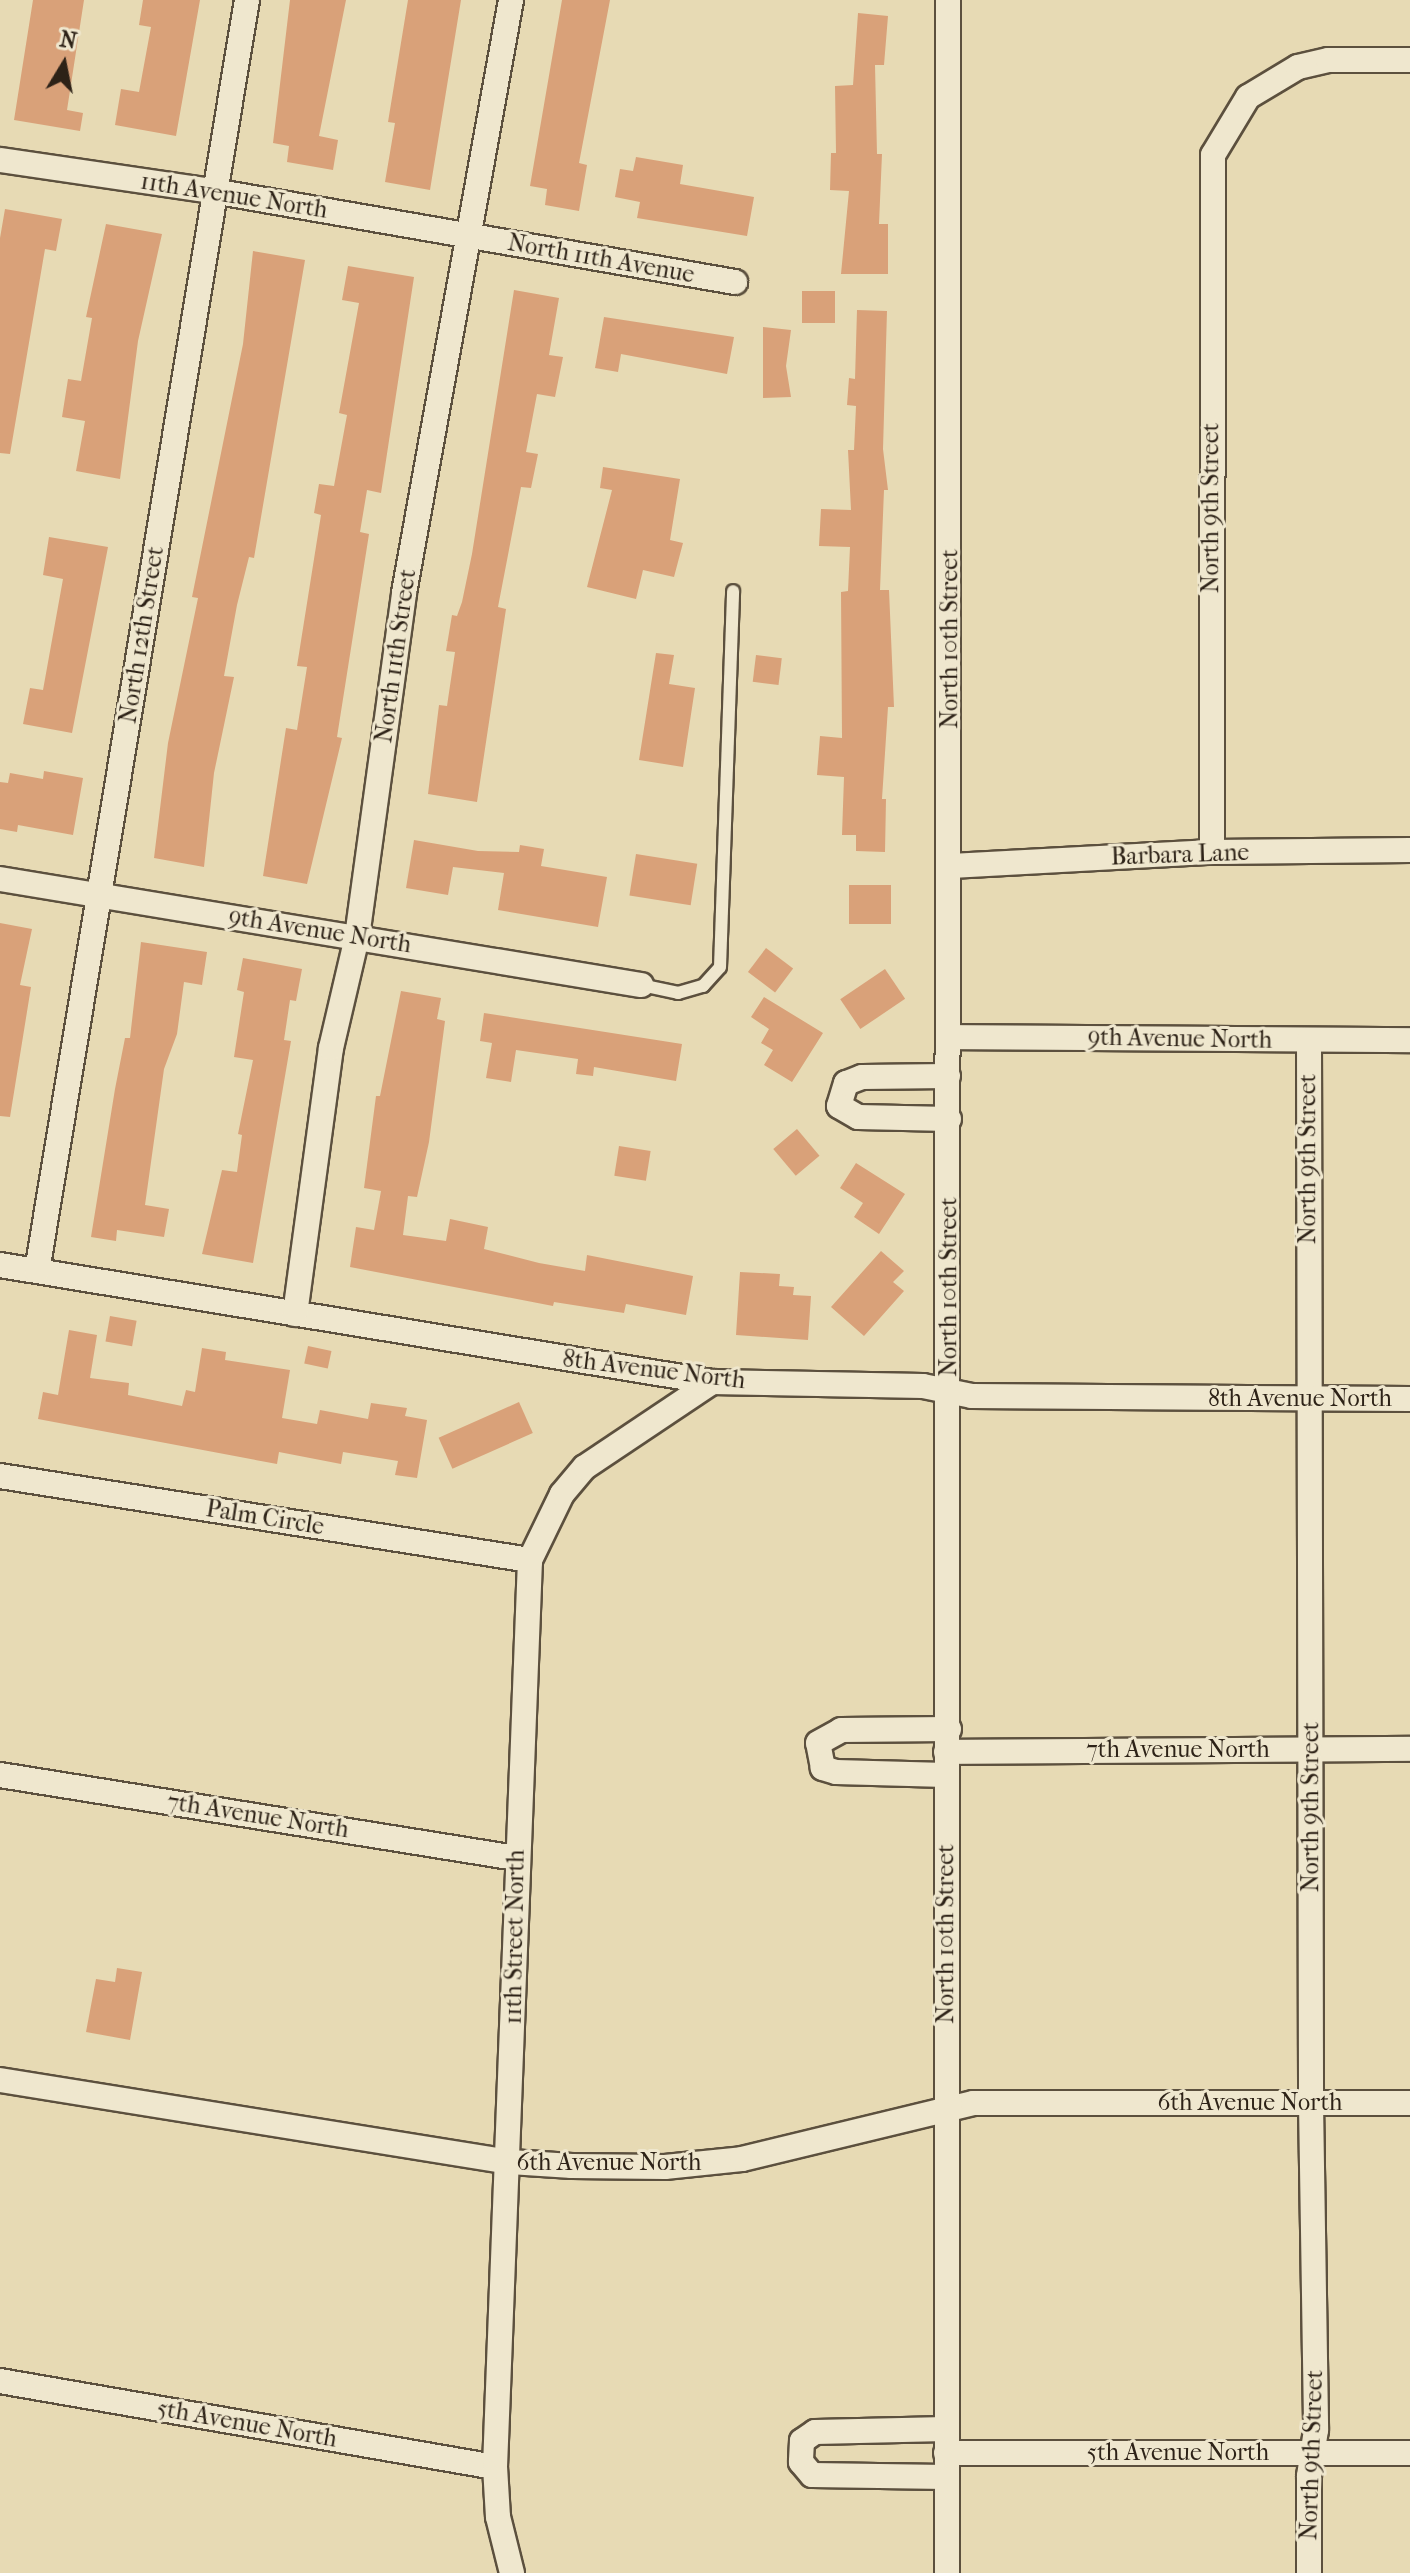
<!DOCTYPE html>
<style>
body{margin:0}
#map{position:relative;width:1410px;height:2573px;overflow:hidden;background:#e7dab4;font-family:"IM FELL French Canon",serif}
div>[style]{position:absolute}
.building>*{inset:0;background:#d9a179;transform-origin:0 0}
.roads{filter:drop-shadow(2px 0 #5c503e) drop-shadow(-2px 0 #5c503e) drop-shadow(0 2px #5c503e) drop-shadow(0 -2px #5c503e)}
.service>*{height:12px;margin:-6px;padding:0 6px;transform-origin:6px;border-radius:6px;background:#efe7ce}
.minor>*{height:24px;margin:-12px;padding:0 12px;transform-origin:12px;border-radius:12px;background:#efe7ce}
span{translate:-50% -50%;white-space:nowrap;text-align:center;line-height:1.15;-webkit-text-stroke:6px #efe7ce;paint-order:stroke}
.street-label{font-size:24px;color:#2d2217}
.north{position:absolute;left:24px;top:24px;width:80px;height:80px;-webkit-text-stroke:6px #efe7ce;paint-order:stroke;rotate:10deg;font-size:22px;font-weight:700;line-height:32px;text-align:center;color:#2d2217}
.north::after{content:'';display:block;margin:auto;width:28px;height:36px;background:#2d2217;clip-path:polygon(50% 0,100% 100%,50% 72%,0 100%)}
</style>
<div id="map">
<div class="building">
<i style="clip-path:polygon(33px 0,84px 0,67px 110px,83px 113px,80px 131px,14px 120px)"></i>
<i style="clip-path:polygon(143px 0,200px 0,176px 136px,115px 125px,121px 89px,139px 92px,151px 27px,139px 25px)"></i>
<i style="clip-path:polygon(290px 0,346px 0,319px 136px,338px 140px,333px 170px,287px 162px,289px 146px,273px 143px)"></i>
<i style="clip-path:polygon(408px 0,461px 0,430px 190px,385px 182px,395px 123px,388px 122px)"></i>
<i style="clip-path:polygon(562px 0,610px 0,579px 163px,587px 165px,579px 211px,545px 205px,547px 189px,530px 186px)"></i>
<i style="clip-path:polygon(858px 13px,888px 16px,884px 65px,875px 65px,877px 154px,882px 154px,879px 224px,888px 224px,888px 274px,841px 274px,849px 191px,830px 190px,831px 153px,836px 153px,835px 86px,853px 85px)"></i>
<i style="clip-path:polygon(636px 157px,683px 165px,680px 184px,754px 197px,747px 236px,637px 218px,640px 202px,615px 197px,620px 169px,633px 171px)"></i>
<i style="clip-path:polygon(5px 209px,62px 219px,56px 251px,45px 249px,10px 454px,0 453px,0 238px)"></i>
<i style="clip-path:polygon(106px 224px,162px 234px,138px 341px,120px 479px,76px 471px,85px 421px,62px 417px,68px 379px,81px 381px,92px 318px,86px 317px)"></i>
<i style="clip-path:polygon(253px 251px,305px 260px,254px 558px,249px 557px,237px 605px,224px 676px,234px 677px,214px 773px,204px 867px,154px 858px,168px 743px,198px 598px,192px 597px,243px 344px)"></i>
<i style="clip-path:polygon(348px 266px,414px 277px,381px 493px,367px 490px,360px 532px,369px 534px,337px 737px,342px 738px,307px 884px,263px 876px,286px 728px,297px 730px,307px 667px,297px 666px,321px 515px,314px 513px,319px 484px,334px 486px,347px 415px,339px 413px,359px 303px,342px 300px)"></i>
<i style="clip-path:polygon(514px 290px,559px 298px,549px 355px,563px 357px,555px 397px,537px 394px,526px 452px,538px 454px,531px 488px,521px 487px,498px 607px,506px 609px,477px 802px,428px 794px,439px 705px,447px 706px,455px 652px,446px 651px,452px 615px,457px 616px,462px 602px,472px 554px)"></i>
<i style="left:802px;top:291px;width:33px;height:32px"></i>
<i style="clip-path:polygon(857px 310px,887px 311px,883px 449px,888px 490px,884px 490px,880px 590px,889px 590px,894px 707px,888px 707px,882px 799px,886px 799px,885px 852px,856px 851px,856px 835px,842px 835px,844px 777px,817px 775px,820px 736px,842px 738px,841px 592px,848px 591px,850px 547px,819px 546px,821px 509px,851px 510px,848px 450px,854px 450px,856px 406px,847px 405px,849px 378px,855px 379px)"></i>
<i style="clip-path:polygon(604px 317px,734px 337px,727px 374px,621px 354px,618px 372px,595px 368px)"></i>
<i style="clip-path:polygon(763px 327px,791px 330px,786px 366px,791px 397px,763px 398px)"></i>
<i style="clip-path:polygon(603px 467px,680px 479px,670px 540px,683px 543px,674px 577px,643px 570px,636px 599px,587px 587px,612px 490px,600px 488px)"></i>
<i style="clip-path:polygon(49px 537px,108px 547px,72px 733px,23px 724px,30px 688px,43px 690px,63px 579px,43px 575px)"></i>
<i style="clip-path:polygon(656px 653px,674px 655px,669px 684px,695px 688px,683px 767px,639px 760px)"></i>
<i style="left:756px;top:655px;width:26px;height:27px;rotate:7deg"></i>
<i style="clip-path:polygon(44px 771px,83px 778px,73px 835px,18px 825px,17px 832px,0 829px,0 782px,8px 783px,10px 773px,43px 779px)"></i>
<i style="clip-path:polygon(414px 840px,478px 851px,519px 852px,520px 845px,544px 849px,541px 866px,607px 877px,598px 927px,498px 910px,504px 873px,453px 867px,448px 895px,406px 888px)"></i>
<i style="left:636px;top:854px;width:62px;height:42px;rotate:9deg"></i>
<i style="left:891px;top:885px;width:39px;height:42px;rotate:90deg"></i>
<i style="clip-path:polygon(0 923px,32px 929px,20px 985px,31px 987px,10px 1117px,0 1116px)"></i>
<i style="clip-path:polygon(141px 942px,207px 952px,202px 985px,184px 982px,177px 1034px,164px 1069px,145px 1205px,169px 1209px,164px 1237px,117px 1230px,116px 1241px,91px 1237px,115px 1089px,125px 1038px,130px 1038px)"></i>
<i style="left:766px;top:948px;width:34px;height:30px;rotate:37deg"></i>
<i style="clip-path:polygon(243px 958px,302px 969px,296px 1001px,290px 1000px,284px 1040px,291px 1041px,253px 1263px,202px 1254px,222px 1170px,237px 1172px,242px 1135px,238px 1134px,253px 1060px,234px 1057px,244px 992px,237px 990px)"></i>
<i style="left:885px;top:969px;width:36px;height:54px;rotate:56deg"></i>
<i style="clip-path:polygon(401px 991px,441px 998px,437px 1019px,445px 1021px,429px 1142px,417px 1197px,408px 1196px,403px 1235px,446px 1241px,450px 1219px,488px 1227px,484px 1249px,539px 1263px,585px 1271px,587px 1255px,693px 1276px,686px 1315px,626px 1304px,624px 1313px,554px 1302px,553px 1306px,350px 1267px,356px 1227px,374px 1230px,381px 1191px,364px 1188px,376px 1096px,380px 1096px)"></i>
<i style="clip-path:polygon(764px 997px,823px 1033px,792px 1082px,764px 1065px,773px 1050px,761px 1043px,769px 1029px,751px 1017px)"></i>
<i style="clip-path:polygon(484px 1013px,682px 1044px,676px 1081px,594px 1067px,593px 1076px,576px 1074px,578px 1059px,516px 1050px,511px 1082px,486px 1078px,492px 1043px,480px 1041px)"></i>
<i style="left:797px;top:1129px;width:35px;height:31px;rotate:50deg"></i>
<i style="left:619px;top:1146px;width:32px;height:30px;rotate:9deg"></i>
<i style="clip-path:polygon(856px 1163px,905px 1194px,879px 1234px,854px 1217px,863px 1203px,840px 1188px)"></i>
<i style="clip-path:polygon(881px 1251px,904px 1271px,893px 1282px,904px 1291px,864px 1336px,831px 1307px)"></i>
<i style="clip-path:polygon(740px 1272px,780px 1274px,779px 1286px,794px 1287px,793px 1295px,811px 1296px,808px 1340px,736px 1335px)"></i>
<i style="left:110px;top:1316px;width:27px;height:26px;rotate:10deg"></i>
<i style="clip-path:polygon(69px 1330px,97px 1335px,90px 1378px,129px 1383px,128px 1395px,182px 1406px,186px 1390px,195px 1392px,202px 1348px,226px 1352px,225px 1360px,290px 1370px,282px 1418px,317px 1424px,320px 1410px,368px 1419px,371px 1403px,407px 1408px,405px 1416px,427px 1420px,417px 1478px,395px 1475px,398px 1461px,343px 1452px,341px 1464px,279px 1452px,277px 1464px,38px 1419px,43px 1392px,58px 1395px)"></i>
<i style="left:308px;top:1346px;width:24px;height:18px;rotate:12deg"></i>
<i style="left:519px;top:1402px;width:34px;height:88px;rotate:66deg"></i>
<i style="clip-path:polygon(117px 1968px,142px 1972px,130px 2040px,86px 2032px,96px 1979px,115px 1982px)"></i>
</div>
<div class="roads">
<div class="service">
<i style="left:641px;top:985px;width:38px;rotate:12deg"></i>
<i style="left:678px;top:993px;width:26px;rotate:-16deg"></i>
<i style="left:703px;top:986px;width:25px;rotate:-48deg"></i>
<i style="left:720px;top:967px;width:376px;rotate:-88deg"></i>
</div>
<div class="minor">
<i style="left:0;top:160px;width:215px;rotate:8.3deg"></i>
<i style="left:213px;top:191px;width:530px;rotate:9.89deg"></i>
<i style="left:1212px;top:852px;width:697px;rotate:-89.92deg"></i>
<i style="left:1213px;top:155px;width:68px;rotate:-58.9deg"></i>
<i style="left:1248px;top:97px;width:58px;rotate:-31deg"></i>
<i style="left:1298px;top:67px;width:31px;rotate:-13deg"></i>
<i style="left:1328px;top:60px;width:82px"></i>
<i style="left:951px;top:866px;width:261px;rotate:-3.1deg"></i>
<i style="left:1212px;top:852px;width:198px;rotate:-0.6deg"></i>
<i style="left:0;top:879px;width:650px;rotate:9.39deg"></i>
<i style="left:950px;top:1037px;width:460px;rotate:0.4deg"></i>
<i style="left:1309px;top:1040px;width:1063px;rotate:89.89deg"></i>
<i style="left:1311px;top:2103px;width:327px;rotate:89.1deg"></i>
<i style="left:1316px;top:2430px;width:47px;rotate:98.7deg"></i>
<i style="left:1309px;top:2476px;width:97px;rotate:90deg"></i>
<i style="left:948px;top:1076px;width:86px;rotate:179.3deg"></i>
<i style="left:862px;top:1077px;width:17px;rotate:159deg"></i>
<i style="left:846px;top:1083px;width:24px;rotate:107deg"></i>
<i style="left:839px;top:1106px;width:22px;rotate:30deg"></i>
<i style="left:858px;top:1117px;width:91px;rotate:1.3deg"></i>
<i style="left:0;top:1265px;width:722px;rotate:9.33deg"></i>
<i style="left:712px;top:1382px;width:211px;rotate:1.1deg"></i>
<i style="left:923px;top:1386px;width:50px;rotate:11.5deg"></i>
<i style="left:972px;top:1396px;width:438px;rotate:0.4deg"></i>
<i style="left:37px;top:1271px;width:1288px;rotate:-80.62deg"></i>
<i style="left:295px;top:1314px;width:268px;rotate:-82.3deg"></i>
<i style="left:331px;top:1048px;width:114px;rotate:-76.8deg"></i>
<i style="left:357px;top:937px;width:347px;rotate:-82.2deg"></i>
<i style="left:404px;top:593px;width:603px;rotate:-79.77deg"></i>
<i style="left:0;top:1476px;width:537px;rotate:9.01deg"></i>
<i style="left:946px;top:1752px;width:464px;rotate:-0.4deg"></i>
<i style="left:0;top:1775px;width:523px;rotate:9.14deg"></i>
<i style="left:946px;top:1775px;width:110px;rotate:-178.4deg"></i>
<i style="left:836px;top:1772px;width:14px;rotate:-163deg"></i>
<i style="left:823px;top:1768px;width:25px;rotate:-101deg"></i>
<i style="left:818px;top:1743px;width:26px;rotate:-29deg"></i>
<i style="left:841px;top:1730px;width:108px;rotate:-0.5deg"></i>
<i style="left:0;top:2080px;width:517px;rotate:9.13deg"></i>
<i style="left:510px;top:2162px;width:62px;rotate:3.7deg"></i>
<i style="left:572px;top:2166px;width:93px;rotate:0.6deg"></i>
<i style="left:665px;top:2167px;width:77px;rotate:-5.9deg"></i>
<i style="left:742px;top:2159px;width:238px;rotate:-13.6deg"></i>
<i style="left:973px;top:2103px;width:437px"></i>
<i style="left:0;top:2381px;width:502px;rotate:9.86deg"></i>
<i style="left:946px;top:2429px;width:131px;rotate:178.7deg"></i>
<i style="left:815px;top:2432px;width:16px;rotate:145deg"></i>
<i style="left:802px;top:2441px;width:21px;rotate:93deg"></i>
<i style="left:801px;top:2462px;width:17px;rotate:50deg"></i>
<i style="left:812px;top:2475px;width:134px;rotate:0.9deg"></i>
<i style="left:946px;top:2453px;width:464px"></i>
<i style="left:512px;top:2573px;width:58px;rotate:-104deg"></i>
<i style="left:498px;top:2517px;width:50px;rotate:-93.4deg"></i>
<i style="left:495px;top:2467px;width:908px;rotate:-87.79deg"></i>
<i style="left:530px;top:1560px;width:73px;rotate:-64.1deg"></i>
<i style="left:562px;top:1494px;width:35px;rotate:-50deg"></i>
<i style="left:585px;top:1467px;width:153px;rotate:-33.8deg"></i>
<i style="left:947px;top:2573px;width:2573px;rotate:-89.98deg"></i>
</div>
</div>
<div class="street-label">
<span style="left:234px;top:196px;rotate:9deg">11th Avenue North</span>
<span style="left:601px;top:259px;rotate:10deg">North 11th Avenue</span>
<span style="left:1211px;top:508px;rotate:-90deg">North 9th Street</span>
<span style="left:142px;top:635px;rotate:-81deg">North 12th Street</span>
<span style="left:950px;top:639px;rotate:-90deg">North 10th Street</span>
<span style="left:396px;top:656px;rotate:-82deg">North 11th Street</span>
<span style="left:1180px;top:855px;rotate:-2deg">Barbara Lane</span>
<span style="left:320px;top:931px;rotate:9deg">9th Avenue North</span>
<span style="left:1180px;top:1039px;rotate:1deg">9th Avenue North</span>
<span style="left:1308px;top:1159px;rotate:-90deg">North 9th Street</span>
<span style="left:949px;top:1287px;rotate:-90deg">North 10th Street</span>
<span style="left:654px;top:1370px;rotate:7deg">8th Avenue North</span>
<span style="left:1300px;top:1399px">8th Avenue North</span>
<span style="left:265px;top:1518px;rotate:9deg">Palm Circle</span>
<span style="left:1178px;top:1750px">7th Avenue North</span>
<span style="left:1311px;top:1807px;rotate:-90deg">North 9th Street</span>
<span style="left:258px;top:1816px;rotate:9deg">7th Avenue North</span>
<span style="left:946px;top:1934px;rotate:-90deg">North 10th Street</span>
<span style="left:515px;top:1937px;rotate:-89deg">11th Street North</span>
<span style="left:1250px;top:2103px">6th Avenue North</span>
<span style="left:609px;top:2163px">6th Avenue North</span>
<span style="left:247px;top:2424px;rotate:10deg">5th Avenue North</span>
<span style="left:1178px;top:2453px">5th Avenue North</span>
<span style="left:1312px;top:2455px;rotate:-88deg">North 9th Street</span>
</div>
<div class="north">N</div>
</div>
